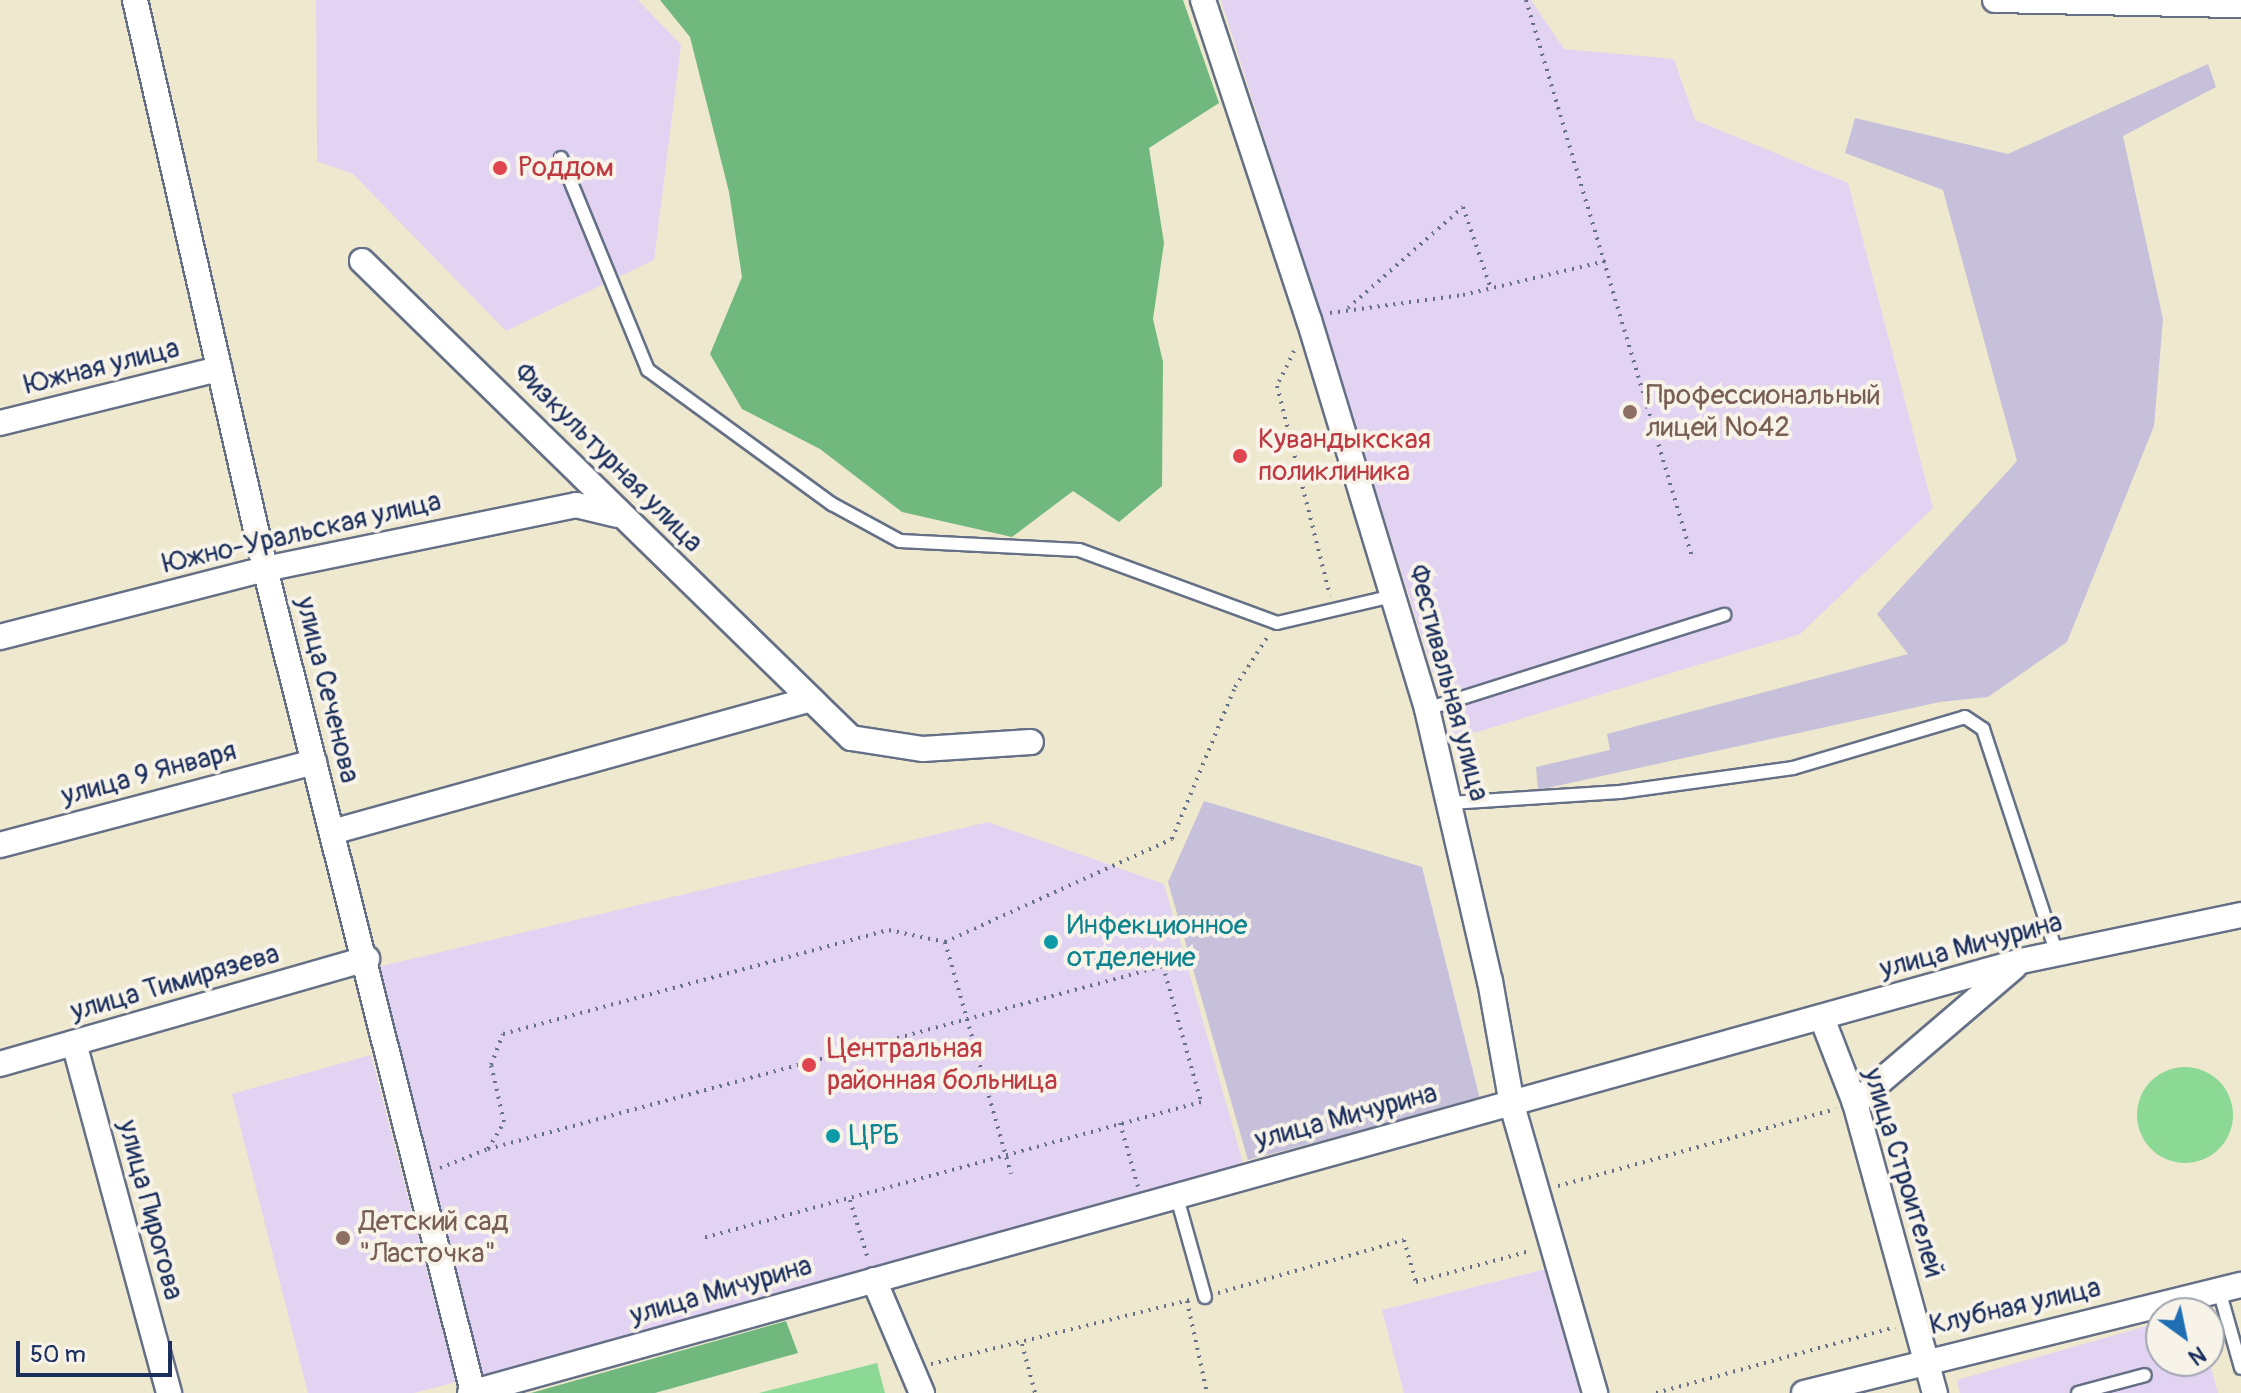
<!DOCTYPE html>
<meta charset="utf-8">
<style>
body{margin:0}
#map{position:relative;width:2241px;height:1393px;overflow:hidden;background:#eee8cf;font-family:Pangolin,sans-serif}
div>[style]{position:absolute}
.built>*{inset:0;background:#e3d3f2}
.industrial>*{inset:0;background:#c6c0da}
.green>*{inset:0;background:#8cd895}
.round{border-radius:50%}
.forest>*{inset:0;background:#71b87e}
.path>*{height:4px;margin-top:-2px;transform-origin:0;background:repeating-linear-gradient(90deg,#657086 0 2px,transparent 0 8px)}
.roads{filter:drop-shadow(2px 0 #657086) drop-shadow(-2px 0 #657086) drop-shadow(0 2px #657086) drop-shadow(0 -2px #657086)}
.lane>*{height:12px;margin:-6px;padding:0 6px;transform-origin:6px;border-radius:6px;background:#fff}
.street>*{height:24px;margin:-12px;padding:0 12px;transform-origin:12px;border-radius:12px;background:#fff}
.dots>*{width:22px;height:22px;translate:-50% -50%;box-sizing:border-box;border:4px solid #f7f3e8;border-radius:50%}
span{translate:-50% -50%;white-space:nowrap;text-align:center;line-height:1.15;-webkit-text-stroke:8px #f7f3e8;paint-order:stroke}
.health-label{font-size:28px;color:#be3a42}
.left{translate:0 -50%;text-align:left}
.street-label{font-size:28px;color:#1b2f5e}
.education-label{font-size:28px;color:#785e54}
.culture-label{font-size:28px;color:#0d838f}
.north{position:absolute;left:2145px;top:1297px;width:80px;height:80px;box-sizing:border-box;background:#f7f3e8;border:2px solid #9fa5b1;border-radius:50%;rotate:147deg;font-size:22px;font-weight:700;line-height:32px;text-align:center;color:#1b2f5e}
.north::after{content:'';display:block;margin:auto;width:28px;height:36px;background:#1f6fb2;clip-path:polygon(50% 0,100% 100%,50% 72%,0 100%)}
.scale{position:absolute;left:16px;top:1341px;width:156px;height:36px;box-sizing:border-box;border:4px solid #1b2f5e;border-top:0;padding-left:10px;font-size:24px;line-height:28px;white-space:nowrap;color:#1b2f5e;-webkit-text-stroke:6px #f7f3e8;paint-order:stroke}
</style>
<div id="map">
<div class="built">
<i style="clip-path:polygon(316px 0,638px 0,681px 45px,654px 260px,506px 331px,353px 174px,317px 161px)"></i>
<i style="clip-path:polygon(1221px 0,1531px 0,1564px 49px,1674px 59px,1695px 120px,1848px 183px,1933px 508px,1800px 634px,1454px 739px)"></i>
<i style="clip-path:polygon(988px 822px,1164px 884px,1243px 1163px,479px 1380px,378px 967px)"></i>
<i style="clip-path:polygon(371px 1055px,456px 1382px,414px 1393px,308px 1393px,232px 1094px)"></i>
<i style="clip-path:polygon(1546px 1269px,1581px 1393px,1404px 1393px,1382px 1310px)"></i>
<i style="clip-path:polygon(2161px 1322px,2161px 1361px,2209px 1361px,2218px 1393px,1960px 1393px,1957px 1380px)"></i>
</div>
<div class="industrial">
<i style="clip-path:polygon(2208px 64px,2216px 87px,2123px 136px,2163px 319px,2154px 426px,2067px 642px,1988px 697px,1940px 702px,1538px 790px,1536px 767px,1610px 750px,1607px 734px,1908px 654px,1877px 614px,2017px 461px,1943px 190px,1845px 153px,1855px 118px,2008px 154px)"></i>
<i style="clip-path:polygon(1204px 801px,1422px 867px,1480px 1099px,1248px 1160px,1168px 882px)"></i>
</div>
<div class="green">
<i class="round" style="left:2137px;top:1067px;width:96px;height:96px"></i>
<i style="clip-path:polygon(877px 1363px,885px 1393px,759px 1393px)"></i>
</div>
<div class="forest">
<i style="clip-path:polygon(660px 0,1183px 0,1219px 103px,1149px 148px,1164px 243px,1153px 319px,1163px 362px,1162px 486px,1119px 522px,1073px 491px,1012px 537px,902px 512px,820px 449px,742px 409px,710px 354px,742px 277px,729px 192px,690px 37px)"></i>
<i style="clip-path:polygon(786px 1321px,798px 1353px,655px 1393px,531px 1393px)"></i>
</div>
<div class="path">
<i style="left:1526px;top:0;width:581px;rotate:73.4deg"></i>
<i style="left:1348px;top:308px;width:153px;rotate:-41.3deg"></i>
<i style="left:1463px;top:207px;width:83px;rotate:71.1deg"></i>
<i style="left:1330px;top:313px;width:134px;rotate:-7.7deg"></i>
<i style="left:1463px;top:295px;width:147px;rotate:-13.4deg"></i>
<i style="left:1294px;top:351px;width:39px;rotate:116deg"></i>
<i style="left:1277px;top:386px;width:216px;rotate:75.8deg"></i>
<i style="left:945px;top:942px;width:241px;rotate:74.1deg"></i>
<i style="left:1120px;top:1123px;width:66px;rotate:74.3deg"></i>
<i style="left:488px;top:1149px;width:699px;rotate:-15.17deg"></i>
<i style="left:1163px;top:966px;width:141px;rotate:74.4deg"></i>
<i style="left:1201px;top:1102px;width:516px;rotate:164.73deg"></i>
<i style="left:440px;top:1168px;width:52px;rotate:-21.6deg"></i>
<i style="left:488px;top:1149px;width:31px;rotate:-59deg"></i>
<i style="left:504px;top:1122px;width:58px;rotate:-102.8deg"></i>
<i style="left:491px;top:1065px;width:33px;rotate:-69deg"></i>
<i style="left:503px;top:1034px;width:400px;rotate:-15.1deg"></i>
<i style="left:889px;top:930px;width:57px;rotate:12.1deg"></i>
<i style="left:945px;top:942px;width:249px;rotate:-24.4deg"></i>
<i style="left:1172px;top:839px;width:165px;rotate:-67.5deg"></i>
<i style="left:1235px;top:687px;width:61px;rotate:-57.1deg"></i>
<i style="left:1558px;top:1186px;width:288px;rotate:-15.5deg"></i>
<i style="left:850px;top:1200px;width:62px;rotate:73deg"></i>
<i style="left:1218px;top:1293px;width:193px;rotate:-15.9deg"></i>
<i style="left:1404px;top:1240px;width:44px;rotate:74.1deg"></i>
<i style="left:1416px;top:1282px;width:118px;rotate:-15.2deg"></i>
<i style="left:1187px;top:1301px;width:94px;rotate:77.7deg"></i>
<i style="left:1022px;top:1344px;width:51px;rotate:75.1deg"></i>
<i style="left:931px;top:1364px;width:267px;rotate:-13.9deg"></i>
<i style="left:1656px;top:1393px;width:248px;rotate:-15.4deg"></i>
</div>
<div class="roads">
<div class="lane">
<i style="left:561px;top:158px;width:229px;rotate:67.7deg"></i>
<i style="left:648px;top:370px;width:228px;rotate:36.1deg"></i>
<i style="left:832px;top:504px;width:77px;rotate:28.6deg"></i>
<i style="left:900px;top:541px;width:179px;rotate:2.9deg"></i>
<i style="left:1079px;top:550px;width:211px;rotate:20.2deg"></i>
<i style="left:1277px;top:623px;width:119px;rotate:-13.1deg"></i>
<i style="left:1427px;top:709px;width:312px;rotate:-17.6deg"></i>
<i style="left:1450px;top:803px;width:170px;rotate:-3.7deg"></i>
<i style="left:1620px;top:792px;width:175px;rotate:-7.9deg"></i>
<i style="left:1793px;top:768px;width:179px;rotate:-16.5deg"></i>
<i style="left:1965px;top:717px;width:22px;rotate:34deg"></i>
<i style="left:1983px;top:729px;width:237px;rotate:71.8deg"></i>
<i style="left:1176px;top:1194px;width:107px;rotate:74.3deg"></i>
<i style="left:2219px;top:1290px;width:81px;rotate:74.2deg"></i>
<i style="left:2078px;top:1393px;width:69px;rotate:-15deg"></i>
</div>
<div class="street">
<i style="left:135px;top:0;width:584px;rotate:77.13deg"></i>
<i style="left:265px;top:569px;width:849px;rotate:75.82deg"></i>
<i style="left:1203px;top:0;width:337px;rotate:71.7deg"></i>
<i style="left:1309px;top:320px;width:407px;rotate:73.1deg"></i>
<i style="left:1427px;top:709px;width:279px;rotate:77deg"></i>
<i style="left:1490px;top:981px;width:126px;rotate:79.9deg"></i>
<i style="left:1512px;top:1105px;width:300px;rotate:73.9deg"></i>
<i style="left:1995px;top:0;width:246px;rotate:1.2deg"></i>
<i style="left:362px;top:261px;width:683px;rotate:44.29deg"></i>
<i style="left:851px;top:738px;width:73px;rotate:8.7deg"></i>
<i style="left:923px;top:749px;width:108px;rotate:-3.7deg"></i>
<i style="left:0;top:423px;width:226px;rotate:-13.9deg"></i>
<i style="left:0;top:637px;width:274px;rotate:-14.4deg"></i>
<i style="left:265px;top:569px;width:318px;rotate:-11.6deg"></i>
<i style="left:576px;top:505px;width:42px;rotate:13.7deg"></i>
<i style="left:332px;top:832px;width:494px;rotate:-15.5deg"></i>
<i style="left:0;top:845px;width:325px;rotate:-14.8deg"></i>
<i style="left:1822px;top:1018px;width:91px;rotate:68.8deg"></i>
<i style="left:1855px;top:1103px;width:301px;rotate:74.6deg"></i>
<i style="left:74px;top:1043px;width:363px;rotate:74.8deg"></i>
<i style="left:0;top:1064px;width:382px;rotate:-16deg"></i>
<i style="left:1855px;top:1103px;width:209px;rotate:-40.5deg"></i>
<i style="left:874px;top:1280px;width:123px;rotate:67deg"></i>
<i style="left:470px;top:1393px;width:1610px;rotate:-15.56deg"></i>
<i style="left:2021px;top:961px;width:225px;rotate:-11.8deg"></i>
<i style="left:1804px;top:1393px;width:450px;rotate:-13.9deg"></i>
</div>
</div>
<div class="dots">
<i style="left:500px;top:168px;background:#e0444e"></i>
<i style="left:1630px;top:412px;background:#8d6e63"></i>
<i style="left:1240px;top:456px;background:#e0444e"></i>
<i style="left:1051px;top:942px;background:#0f9aa8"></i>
<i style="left:809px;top:1065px;background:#e0444e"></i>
<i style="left:833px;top:1136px;background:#0f9aa8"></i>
<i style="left:343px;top:1238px;background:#8d6e63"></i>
</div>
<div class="health-label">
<span class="left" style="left:518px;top:168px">Роддом</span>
<span class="left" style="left:1258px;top:456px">Кувандыкская<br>поликлиника</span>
<span class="left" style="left:827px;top:1065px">Центральная<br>районная больница</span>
</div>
<div class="street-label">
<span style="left:102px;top:367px;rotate:-14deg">Южная улица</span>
<span style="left:608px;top:458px;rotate:45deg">Физкультурная улица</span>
<span style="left:302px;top:533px;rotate:-13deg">Южно-Уральская улица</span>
<span style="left:1448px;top:683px;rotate:75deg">Фестивальная улица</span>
<span style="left:327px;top:690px;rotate:76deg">улица Сеченова</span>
<span style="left:149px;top:774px;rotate:-15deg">улица 9 Января</span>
<span style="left:1971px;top:946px;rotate:-15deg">улица Мичурина</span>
<span style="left:175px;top:983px;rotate:-16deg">улица Тимирязева</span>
<span style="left:1346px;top:1117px;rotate:-15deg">улица Мичурина</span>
<span style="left:1903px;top:1173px;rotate:73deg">улица Строителей</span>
<span style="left:150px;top:1210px;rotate:75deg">улица Пирогова</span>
<span style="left:721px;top:1291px;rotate:-16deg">улица Мичурина</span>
<span style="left:2015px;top:1307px;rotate:-13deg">Клубная улица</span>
</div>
<div class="education-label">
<span class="left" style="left:1646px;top:412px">Профессиональный<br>лицей №42</span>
<span class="left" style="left:359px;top:1238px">Детский сад<br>"Ласточка"</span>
</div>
<div class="culture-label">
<span class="left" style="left:1067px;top:942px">Инфекционное<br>отделение</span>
<span class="left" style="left:849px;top:1136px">ЦРБ</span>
</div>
<div class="north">N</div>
<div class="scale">50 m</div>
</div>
